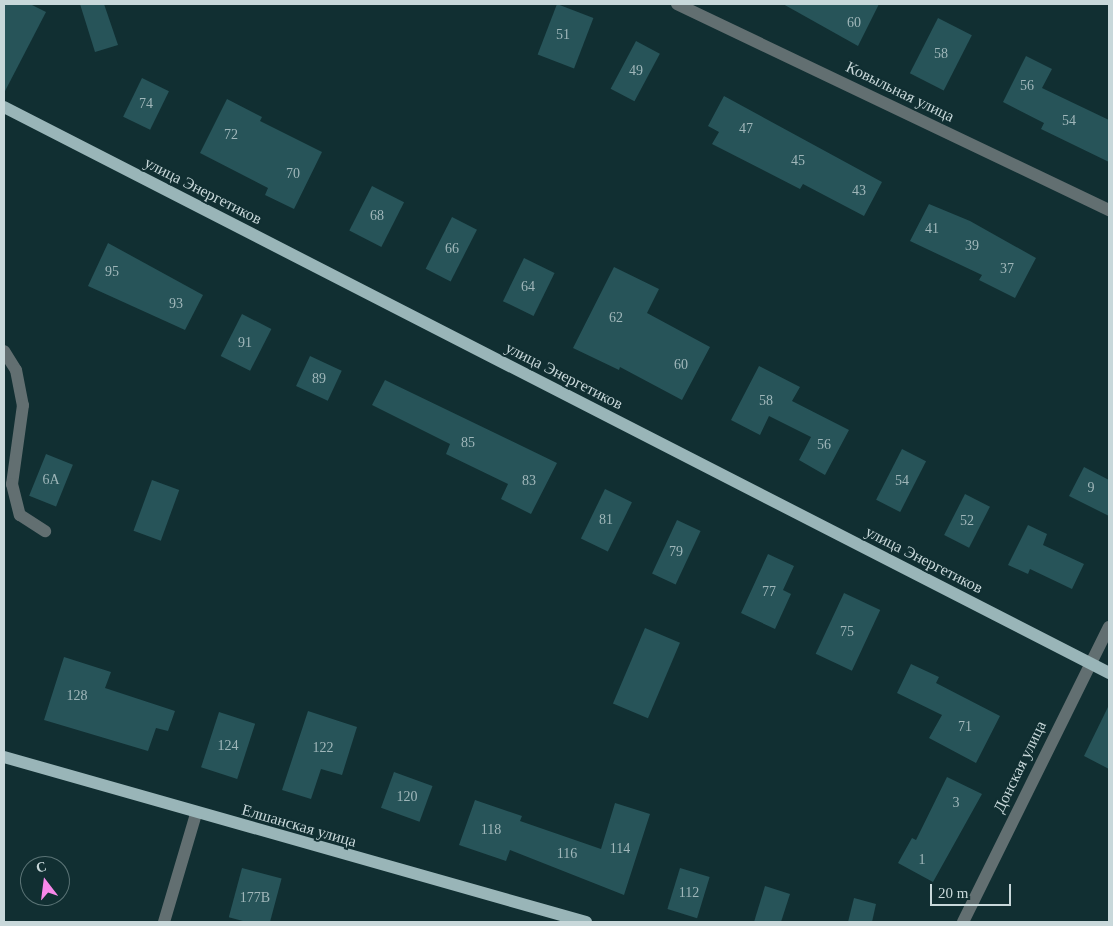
<!DOCTYPE html>
<meta charset="utf-8">
<style>
body{margin:0}
#map{position:relative;width:1113px;height:926px;overflow:hidden;background:#112f32;font-family:Georgia,serif}
div>[style]{position:absolute}
.building>*{inset:0;background:#275459;transform-origin:0 0}
.minor>*{height:12px;margin:-6px;padding:0 6px;transform-origin:6px;border-radius:6px;background:#626f71}
.major>*{height:12px;margin:-6px;padding:0 6px;transform-origin:6px;border-radius:6px;background:#99b5b8}
span{translate:-50% -50%;white-space:nowrap;text-align:center;line-height:1.15;-webkit-text-stroke:4px #112f32;paint-order:stroke}
.number-label{font-size:14px;color:#a0b7ba}
.number-label span{-webkit-text-stroke-width:0}
.street-label{font-size:16px;color:#c8d8da}
.frame{position:absolute;inset:0;border:5px solid #c8d8da;pointer-events:none}
.north{position:absolute;left:20px;top:856px;width:50px;height:50px;box-sizing:border-box;background:#112f32;border:1px solid #5a7375;border-radius:50%;rotate:345deg;font-size:14px;font-weight:700;line-height:20px;text-align:center;color:#c8d8da}
.north::after{content:'';display:block;margin:auto;width:18px;height:22px;background:#f888ea;clip-path:polygon(50% 0,100% 100%,50% 72%,0 100%)}
.scale{position:absolute;left:930px;top:884px;width:81px;height:22px;box-sizing:border-box;border:2px solid #c8d8da;border-top:0;padding-left:6px;font-size:15px;line-height:18px;white-space:nowrap;color:#c8d8da;-webkit-text-stroke:4px #112f32;paint-order:stroke}
</style>
<div id="map">
<div class="building">
<i style="clip-path:polygon(4px 4px,30px 4px,46px 12px,4px 93px)"></i>
<i style="clip-path:polygon(80px 4px,104px 4px,118px 45px,95px 52px)"></i>
<i style="left:557px;top:4px;width:39px;height:54px;rotate:21deg"></i>
<i style="clip-path:polygon(783px 4px,879px 4px,858px 46px)"></i>
<i style="left:938px;top:18px;width:38px;height:62px;rotate:27deg"></i>
<i style="left:636px;top:41px;width:27px;height:54px;rotate:28deg"></i>
<i style="clip-path:polygon(1026px 56px,1052px 69px,1042px 88px,1109px 120px,1109px 162px,1041px 129px,1044px 123px,1003px 102px)"></i>
<i style="left:142px;top:78px;width:30px;height:43px;rotate:26deg"></i>
<i style="clip-path:polygon(724px 96px,882px 182px,864px 216px,803px 184px,800px 189px,712px 144px,719px 132px,708px 126px)"></i>
<i style="clip-path:polygon(227px 99px,262px 117px,260px 121px,322px 152px,294px 209px,265px 195px,268px 188px,200px 153px)"></i>
<i style="left:372px;top:186px;width:36px;height:50px;rotate:27deg"></i>
<i style="clip-path:polygon(929px 204px,970px 221px,1036px 258px,1015px 298px,979px 280px,982px 275px,910px 241px)"></i>
<i style="left:452px;top:217px;width:28px;height:58px;rotate:27deg"></i>
<i style="clip-path:polygon(108px 243px,203px 295px,185px 330px,88px 286px)"></i>
<i style="left:524px;top:258px;width:34px;height:48px;rotate:26deg"></i>
<i style="clip-path:polygon(614px 267px,659px 289px,647px 313px,710px 347px,682px 400px,620px 367px,619px 370px,573px 348px)"></i>
<i style="left:242px;top:314px;width:33px;height:47px;rotate:27deg"></i>
<i style="left:310px;top:356px;width:35px;height:33px;rotate:25deg"></i>
<i style="clip-path:polygon(759px 366px,800px 387px,792px 401px,849px 430px,825px 475px,799px 460px,811px 437px,769px 416px,760px 435px,731px 420px)"></i>
<i style="clip-path:polygon(385px 380px,557px 463px,531px 514px,501px 499px,508px 484px,446px 454px,450px 444px,372px 405px)"></i>
<i style="left:902px;top:449px;width:27px;height:57px;rotate:27deg"></i>
<i style="left:46px;top:454px;width:29px;height:45px;rotate:22deg"></i>
<i style="clip-path:polygon(1084px 467px,1109px 480px,1109px 516px,1069px 496px)"></i>
<i style="left:152px;top:480px;width:29px;height:54px;rotate:20deg"></i>
<i style="left:605px;top:489px;width:30px;height:55px;rotate:26deg"></i>
<i style="left:965px;top:494px;width:28px;height:46px;rotate:27deg"></i>
<i style="left:677px;top:520px;width:26px;height:59px;rotate:25deg"></i>
<i style="clip-path:polygon(1028px 525px,1047px 534px,1043px 545px,1084px 564px,1072px 589px,1030px 569px,1028px 574px,1008px 565px)"></i>
<i style="clip-path:polygon(768px 554px,794px 566px,783px 590px,791px 594px,775px 629px,741px 613px)"></i>
<i style="left:844px;top:593px;width:40px;height:67px;rotate:25deg"></i>
<i style="left:645px;top:628px;width:38px;height:82px;rotate:23deg"></i>
<i style="clip-path:polygon(64px 657px,111px 672px,105px 688px,175px 711px,168px 731px,156px 728px,148px 751px,44px 720px)"></i>
<i style="clip-path:polygon(911px 664px,939px 677px,936px 683px,1000px 716px,976px 763px,929px 738px,942px 715px,897px 693px)"></i>
<i style="clip-path:polygon(1109px 705px,1109px 769px,1084px 756px)"></i>
<i style="clip-path:polygon(308px 711px,357px 727px,342px 775px,321px 769px,311px 799px,282px 790px)"></i>
<i style="left:219px;top:712px;width:38px;height:58px;rotate:18deg"></i>
<i style="left:394px;top:772px;width:41px;height:38px;rotate:20deg"></i>
<i style="clip-path:polygon(947px 777px,982px 794px,933px 882px,898px 863px,912px 838px,916px 840px)"></i>
<i style="clip-path:polygon(475px 800px,522px 816px,520px 821px,601px 849px,615px 803px,650px 814px,624px 895px,510px 850px,506px 861px,459px 845px)"></i>
<i style="left:242px;top:868px;width:41px;height:51px;rotate:15deg"></i>
<i style="left:680px;top:868px;width:31px;height:43px;rotate:17deg"></i>
<i style="clip-path:polygon(765px 886px,790px 894px,781px 922px,754px 922px)"></i>
<i style="clip-path:polygon(854px 898px,876px 904px,872px 922px,848px 922px)"></i>
</div>
<div class="minor">
<i style="left:677px;top:4px;width:479px;rotate:25.5deg"></i>
<i style="left:4px;top:351px;width:22px;rotate:58deg"></i>
<i style="left:16px;top:370px;width:36px;rotate:79deg"></i>
<i style="left:23px;top:405px;width:80px;rotate:97.9deg"></i>
<i style="left:12px;top:484px;width:32px;rotate:76deg"></i>
<i style="left:20px;top:515px;width:30px;rotate:33deg"></i>
<i style="left:164px;top:922px;width:113px;rotate:-73.5deg"></i>
<i style="left:963px;top:922px;width:329px;rotate:-63.7deg"></i>
</div>
<div class="major">
<i style="left:4px;top:107px;width:1242px;rotate:27.12deg"></i>
<i style="left:4px;top:757px;width:605px;rotate:15.83deg"></i>
</div>
<div class="number-label">
<span style="left:854px;top:23px">60</span>
<span style="left:563px;top:35px">51</span>
<span style="left:941px;top:54px">58</span>
<span style="left:636px;top:71px">49</span>
<span style="left:1027px;top:86px">56</span>
<span style="left:146px;top:104px">74</span>
<span style="left:1069px;top:121px">54</span>
<span style="left:746px;top:129px">47</span>
<span style="left:231px;top:135px">72</span>
<span style="left:798px;top:161px">45</span>
<span style="left:293px;top:174px">70</span>
<span style="left:859px;top:191px">43</span>
<span style="left:377px;top:216px">68</span>
<span style="left:932px;top:229px">41</span>
<span style="left:972px;top:246px">39</span>
<span style="left:452px;top:249px">66</span>
<span style="left:1007px;top:269px">37</span>
<span style="left:112px;top:272px">95</span>
<span style="left:528px;top:287px">64</span>
<span style="left:176px;top:304px">93</span>
<span style="left:616px;top:318px">62</span>
<span style="left:245px;top:343px">91</span>
<span style="left:681px;top:365px">60</span>
<span style="left:319px;top:379px">89</span>
<span style="left:766px;top:401px">58</span>
<span style="left:468px;top:443px">85</span>
<span style="left:824px;top:445px">56</span>
<span style="left:51px;top:480px">6А</span>
<span style="left:529px;top:481px">83</span>
<span style="left:902px;top:481px">54</span>
<span style="left:1091px;top:488px">9</span>
<span style="left:606px;top:520px">81</span>
<span style="left:967px;top:521px">52</span>
<span style="left:676px;top:552px">79</span>
<span style="left:769px;top:592px">77</span>
<span style="left:847px;top:632px">75</span>
<span style="left:77px;top:696px">128</span>
<span style="left:965px;top:727px">71</span>
<span style="left:228px;top:746px">124</span>
<span style="left:323px;top:748px">122</span>
<span style="left:407px;top:797px">120</span>
<span style="left:956px;top:803px">3</span>
<span style="left:491px;top:830px">118</span>
<span style="left:620px;top:849px">114</span>
<span style="left:567px;top:854px">116</span>
<span style="left:922px;top:860px">1</span>
<span style="left:689px;top:893px">112</span>
<span style="left:255px;top:898px">177В</span>
</div>
<div class="street-label">
<span style="left:900px;top:92px;rotate:26deg">Ковыльная улица</span>
<span style="left:203px;top:191px;rotate:27deg">улица Энергетиков</span>
<span style="left:564px;top:376px;rotate:27deg">улица Энергетиков</span>
<span style="left:924px;top:560px;rotate:27deg">улица Энергетиков</span>
<span style="left:1020px;top:767px;rotate:-64deg">Донская улица</span>
<span style="left:299px;top:826px;rotate:16deg">Елшанская улица</span>
</div>
<div class="frame"></div>
<div class="north">С</div>
<div class="scale">20 m</div>
</div>
